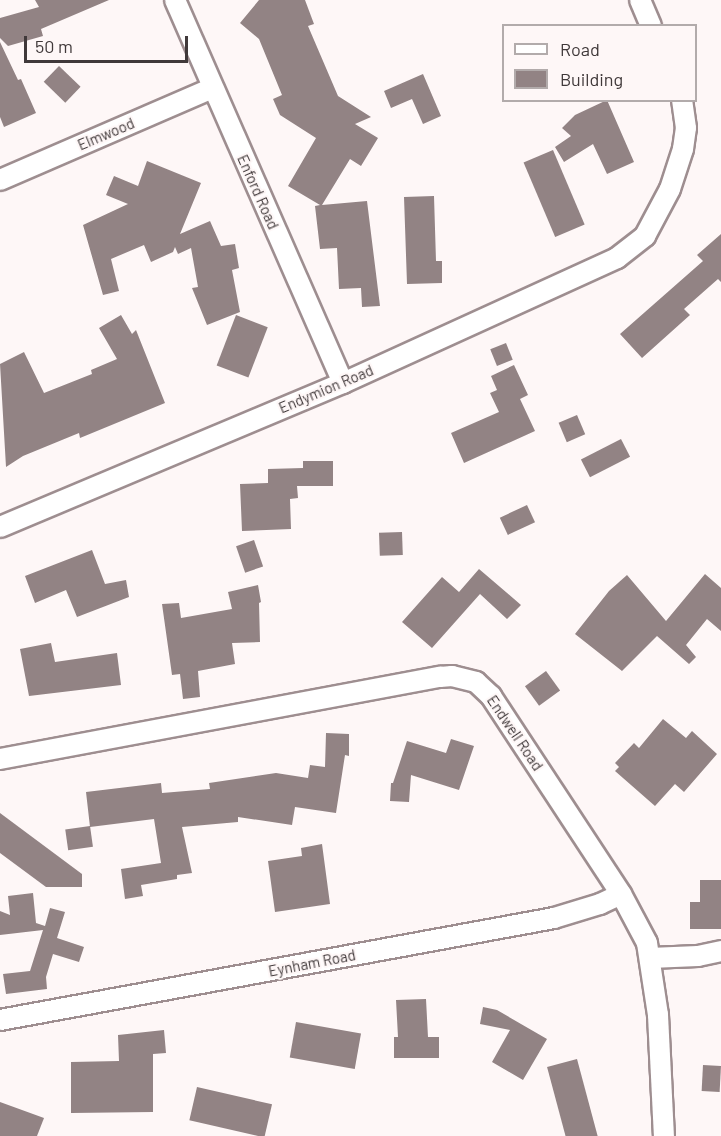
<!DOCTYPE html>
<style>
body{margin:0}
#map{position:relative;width:721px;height:1136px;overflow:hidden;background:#fef7f7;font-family:Barlow,sans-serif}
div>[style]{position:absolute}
.building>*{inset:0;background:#928384;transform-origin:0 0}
.roads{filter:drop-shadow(2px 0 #9e8e90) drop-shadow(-2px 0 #9e8e90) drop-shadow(0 2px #9e8e90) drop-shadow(0 -2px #9e8e90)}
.minor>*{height:20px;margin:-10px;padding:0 10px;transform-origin:10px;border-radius:10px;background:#fff}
span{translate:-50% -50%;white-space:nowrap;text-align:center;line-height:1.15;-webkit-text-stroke:4.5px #fef7f7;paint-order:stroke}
.street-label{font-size:15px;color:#40393a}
.legend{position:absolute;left:502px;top:24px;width:195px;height:78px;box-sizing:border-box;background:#fef7f7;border:2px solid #b2abab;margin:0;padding:8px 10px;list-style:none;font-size:18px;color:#40393a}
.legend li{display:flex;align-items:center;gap:12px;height:30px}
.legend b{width:30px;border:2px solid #b2abab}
.scale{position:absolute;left:24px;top:36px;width:164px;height:27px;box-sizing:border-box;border:3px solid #40393a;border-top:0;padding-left:8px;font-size:18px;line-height:21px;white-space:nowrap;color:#40393a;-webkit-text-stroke:4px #fef7f7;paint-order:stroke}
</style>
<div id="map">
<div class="building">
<i style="clip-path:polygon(35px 0,109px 0,41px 29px,43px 36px,8px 46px,0 38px,0 18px,39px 7px)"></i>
<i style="clip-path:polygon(259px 0,305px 0,314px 24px,308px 26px,338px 96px,371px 117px,355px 124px,378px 138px,361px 166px,350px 159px,322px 205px,367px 201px,380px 306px,362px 307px,361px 288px,339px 289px,337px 248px,320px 249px,315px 206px,320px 205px,288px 186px,316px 138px,280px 115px,273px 99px,282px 95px,259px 39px,240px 23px)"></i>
<i style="clip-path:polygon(0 42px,18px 80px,21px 79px,36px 113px,4px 127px,0 117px)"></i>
<i style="left:59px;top:66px;width:30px;height:22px;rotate:44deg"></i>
<i style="clip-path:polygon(423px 74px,441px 116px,423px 124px,412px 99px,391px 108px,384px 91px)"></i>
<i style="clip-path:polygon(607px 100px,634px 162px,607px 174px,593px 144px,564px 162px,555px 147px,571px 136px,562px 128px,575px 115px)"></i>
<i style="left:553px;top:150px;width:81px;height:32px;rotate:67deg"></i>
<i style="clip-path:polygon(147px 161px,201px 183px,180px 234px,210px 221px,221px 246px,235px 244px,239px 268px,232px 270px,240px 312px,207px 325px,192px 288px,198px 287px,191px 248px,178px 254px,175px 247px,173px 252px,151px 262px,144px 245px,111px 259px,119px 291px,103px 295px,83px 225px,128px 204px,106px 195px,114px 176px,138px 186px)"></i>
<i style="clip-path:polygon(434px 196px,436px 261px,442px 261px,442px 283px,407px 284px,404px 197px)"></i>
<i style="clip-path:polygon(721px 234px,721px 282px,718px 279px,684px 309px,690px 315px,642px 358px,620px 334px,703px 261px,697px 255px)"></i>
<i style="clip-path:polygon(121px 315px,132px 334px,136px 330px,165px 403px,80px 438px,79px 433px,23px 456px,6px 467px,0 364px,24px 352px,44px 393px,92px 374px,91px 370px,117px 359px,99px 328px)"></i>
<i style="left:236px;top:315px;width:34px;height:54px;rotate:21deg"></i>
<i style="left:506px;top:343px;width:18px;height:17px;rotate:68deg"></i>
<i style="clip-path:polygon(514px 365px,528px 395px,520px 399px,535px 431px,464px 463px,451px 433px,499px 412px,490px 393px,497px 390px,491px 376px)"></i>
<i style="left:577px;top:415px;width:21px;height:20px;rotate:67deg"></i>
<i style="left:621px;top:439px;width:20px;height:45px;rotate:63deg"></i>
<i style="clip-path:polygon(303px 461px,333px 461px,333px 486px,297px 486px,298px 498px,290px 499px,291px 529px,242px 531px,240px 484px,268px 483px,268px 469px,303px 468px)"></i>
<i style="left:527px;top:505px;width:19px;height:30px;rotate:65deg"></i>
<i style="left:402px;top:532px;width:23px;height:23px;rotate:88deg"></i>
<i style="left:254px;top:540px;width:28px;height:19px;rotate:71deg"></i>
<i style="clip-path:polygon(92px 550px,105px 584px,126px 580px,129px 597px,77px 617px,66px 590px,35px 603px,25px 576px)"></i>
<i style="clip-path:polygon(479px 569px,521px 605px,507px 619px,480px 594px,432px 648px,402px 622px,442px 577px,459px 592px)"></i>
<i style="clip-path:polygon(705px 574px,721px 588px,721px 631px,707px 619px,686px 645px,696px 657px,689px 664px,657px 636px,622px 671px,575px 634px,609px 591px,627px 575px,666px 621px)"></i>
<i style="clip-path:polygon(258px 585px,261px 602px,259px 603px,260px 642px,232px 643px,235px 664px,198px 671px,200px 697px,183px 699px,180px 674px,172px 675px,162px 604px,179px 603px,181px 618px,232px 609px,228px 592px)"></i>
<i style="clip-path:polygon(51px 643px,55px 662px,117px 653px,121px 685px,29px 696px,20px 649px)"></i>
<i style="left:546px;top:671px;width:24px;height:26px;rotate:54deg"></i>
<i style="clip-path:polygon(663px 719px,686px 738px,692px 731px,717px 754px,684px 792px,675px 784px,655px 806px,615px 771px,619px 767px,615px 763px,634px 743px,639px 748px)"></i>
<i style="clip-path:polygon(326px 733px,349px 734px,349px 756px,345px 755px,336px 813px,295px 807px,292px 825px,238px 817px,238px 822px,182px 827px,192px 873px,177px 875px,177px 879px,141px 885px,143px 896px,125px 899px,121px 869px,161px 863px,154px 819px,90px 827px,86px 792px,161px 783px,162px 793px,210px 789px,209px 783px,276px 773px,308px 778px,310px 765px,325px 767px)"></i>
<i style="clip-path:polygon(451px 739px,474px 746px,459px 790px,411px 775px,409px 802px,390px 801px,391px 783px,393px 783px,407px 741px,446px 753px)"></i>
<i style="clip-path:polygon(0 813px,82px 874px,82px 887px,46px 887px,0 853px)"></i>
<i style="left:90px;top:826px;width:21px;height:25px;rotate:82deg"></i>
<i style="clip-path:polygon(322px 844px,330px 904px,275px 912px,268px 861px,302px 856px,301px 848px)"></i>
<i style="clip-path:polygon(700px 880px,721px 880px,721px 929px,690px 929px,690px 902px,700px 902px)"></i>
<i style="clip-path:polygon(33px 893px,36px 923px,45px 926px,50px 908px,65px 912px,57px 938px,84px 947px,79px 962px,53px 954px,46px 977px,47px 989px,6px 994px,3px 974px,30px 971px,43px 930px,0 935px,0 911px,10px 915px,8px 896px)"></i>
<i style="clip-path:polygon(426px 999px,428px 1037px,439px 1037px,439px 1058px,394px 1058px,394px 1037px,398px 1037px,396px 1000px)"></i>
<i style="clip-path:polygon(483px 1007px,497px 1010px,547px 1039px,523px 1080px,492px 1062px,510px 1030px,480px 1024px)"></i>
<i style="left:296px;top:1022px;width:66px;height:36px;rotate:10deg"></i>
<i style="clip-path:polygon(164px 1030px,166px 1053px,153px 1054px,153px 1112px,71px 1113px,71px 1062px,119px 1061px,118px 1035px)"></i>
<i style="left:577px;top:1059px;width:80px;height:31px;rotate:75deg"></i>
<i style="left:703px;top:1065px;width:18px;height:26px;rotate:3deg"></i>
<i style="left:197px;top:1087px;width:77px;height:34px;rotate:13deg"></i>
<i style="clip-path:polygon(0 1102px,44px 1118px,37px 1136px,0 1136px)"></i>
</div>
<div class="roads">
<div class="minor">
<i style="left:175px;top:0;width:418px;rotate:66.3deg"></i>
<i style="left:640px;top:0;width:28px;rotate:67deg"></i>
<i style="left:0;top:180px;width:232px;rotate:-23.4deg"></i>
<i style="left:0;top:527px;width:372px;rotate:-22.8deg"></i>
<i style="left:343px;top:383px;width:301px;rotate:-24.5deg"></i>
<i style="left:617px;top:258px;width:36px;rotate:-38deg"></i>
<i style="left:645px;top:236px;width:53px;rotate:-62deg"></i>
<i style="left:670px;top:189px;width:42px;rotate:-72deg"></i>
<i style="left:683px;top:149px;width:21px;rotate:-82deg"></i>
<i style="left:686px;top:128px;width:28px;rotate:-98deg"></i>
<i style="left:0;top:759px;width:448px;rotate:-10.6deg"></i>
<i style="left:440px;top:677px;width:12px;rotate:-5deg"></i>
<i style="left:452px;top:676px;width:25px;rotate:14deg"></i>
<i style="left:476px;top:682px;width:21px;rotate:43deg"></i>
<i style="left:491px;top:696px;width:237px;rotate:56.7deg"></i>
<i style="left:621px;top:894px;width:55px;rotate:62deg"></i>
<i style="left:647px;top:943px;width:73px;rotate:81.3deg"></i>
<i style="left:658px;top:1015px;width:121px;rotate:87.2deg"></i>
<i style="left:650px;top:958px;width:48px;rotate:-2.4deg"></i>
<i style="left:698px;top:956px;width:24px;rotate:-12deg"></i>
<i style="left:0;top:1020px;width:563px;rotate:-10.43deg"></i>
<i style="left:554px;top:918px;width:48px;rotate:-16.9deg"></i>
<i style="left:600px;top:904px;width:23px;rotate:-25deg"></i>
</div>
</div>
<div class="street-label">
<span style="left:106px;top:134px;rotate:-23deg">Elmwood</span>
<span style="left:258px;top:192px;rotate:66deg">Enford Road</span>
<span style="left:326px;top:389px;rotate:-23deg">Endymion Road</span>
<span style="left:515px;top:733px;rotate:56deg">Endwell Road</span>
<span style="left:312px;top:963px;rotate:-11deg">Eynham Road</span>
</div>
<ul class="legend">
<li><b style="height:8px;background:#fff"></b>Road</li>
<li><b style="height:16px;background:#928384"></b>Building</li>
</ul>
<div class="scale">50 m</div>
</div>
